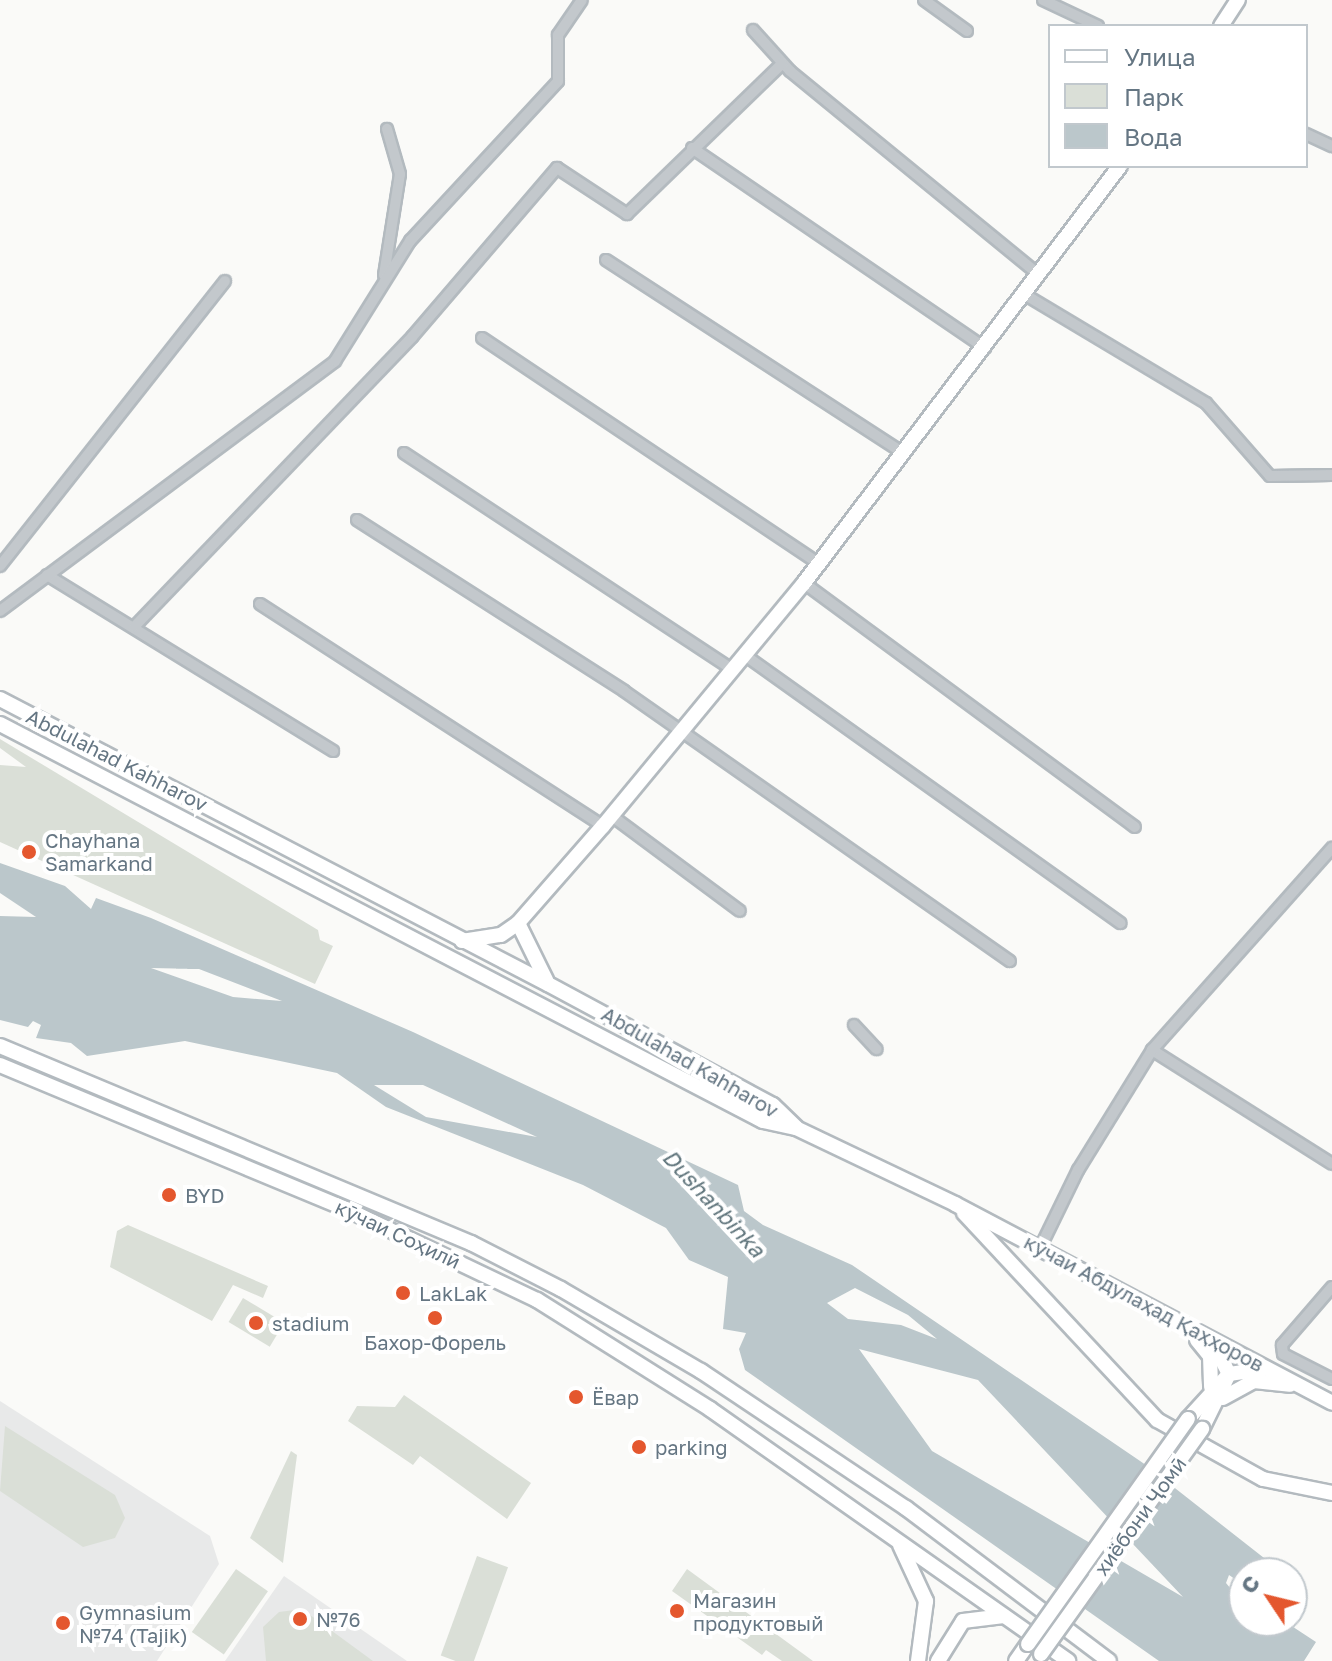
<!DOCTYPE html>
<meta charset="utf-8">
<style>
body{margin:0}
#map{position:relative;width:1332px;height:1661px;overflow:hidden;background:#fafaf8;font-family:"Golos Text",sans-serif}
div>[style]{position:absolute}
.built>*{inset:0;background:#e8e9e9}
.green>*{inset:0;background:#dadfd7;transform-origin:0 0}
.water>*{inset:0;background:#bbc7cb}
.roads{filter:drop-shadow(2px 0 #b3babf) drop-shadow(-2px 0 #b3babf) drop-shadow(0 2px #b3babf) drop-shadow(0 -2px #b3babf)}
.street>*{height:10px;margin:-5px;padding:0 5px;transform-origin:5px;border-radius:5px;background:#c3c8cc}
.secondary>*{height:14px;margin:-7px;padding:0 7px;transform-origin:7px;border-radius:7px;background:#fff}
.bridges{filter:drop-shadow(2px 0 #b3babf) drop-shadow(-2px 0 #b3babf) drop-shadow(0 2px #b3babf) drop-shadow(0 -2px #b3babf)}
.secondary-bridge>*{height:14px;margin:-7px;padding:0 7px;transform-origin:7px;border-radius:7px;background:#fff}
.dots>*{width:22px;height:22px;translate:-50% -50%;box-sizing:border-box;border:4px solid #fff;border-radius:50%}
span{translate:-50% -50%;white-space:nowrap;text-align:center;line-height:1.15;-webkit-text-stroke:8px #fff;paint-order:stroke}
.street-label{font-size:20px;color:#657683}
.poi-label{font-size:20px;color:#657683}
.left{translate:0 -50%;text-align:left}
.water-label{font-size:22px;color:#60757c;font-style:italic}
.legend{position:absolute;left:1048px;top:24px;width:260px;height:144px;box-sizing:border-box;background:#fff;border:2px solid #c1c8cd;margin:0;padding:10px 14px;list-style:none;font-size:24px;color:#657683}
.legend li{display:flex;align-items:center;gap:16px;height:40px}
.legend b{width:40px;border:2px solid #c1c8cd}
.north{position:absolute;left:1228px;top:1557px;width:80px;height:80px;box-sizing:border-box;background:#fff;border:2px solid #c1c8cd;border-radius:50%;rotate:305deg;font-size:22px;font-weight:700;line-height:32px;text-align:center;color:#657683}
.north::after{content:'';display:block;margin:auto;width:28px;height:36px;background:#e4572e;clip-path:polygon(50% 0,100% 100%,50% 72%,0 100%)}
</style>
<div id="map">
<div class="built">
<i style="clip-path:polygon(0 1401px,210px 1536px,219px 1564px,157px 1661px,0 1661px)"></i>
<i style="clip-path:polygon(284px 1576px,407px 1661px,225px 1661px)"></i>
</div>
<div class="green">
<i style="clip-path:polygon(0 739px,318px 930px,320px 940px,333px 946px,315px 984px,0 842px,0 765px,26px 767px,0 748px)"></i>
<i style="clip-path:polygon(128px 1225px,268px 1286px,263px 1298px,233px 1285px,212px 1321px,110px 1267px,117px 1231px)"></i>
<i style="left:243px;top:1298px;width:48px;height:28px;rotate:31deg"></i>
<i style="clip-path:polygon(404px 1395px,531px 1483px,507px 1519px,420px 1456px,413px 1465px,348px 1421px,357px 1406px,395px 1407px)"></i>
<i style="clip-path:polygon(5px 1426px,115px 1495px,125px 1518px,115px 1538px,83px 1547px,0 1491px)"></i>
<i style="clip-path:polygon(291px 1451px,297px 1455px,283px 1563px,250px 1538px)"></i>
<i style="left:477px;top:1556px;width:33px;height:106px;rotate:20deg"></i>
<i style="left:236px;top:1569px;width:39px;height:77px;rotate:35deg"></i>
<i style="clip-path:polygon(687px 1569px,813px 1661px,782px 1661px,766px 1650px,762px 1655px,672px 1591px)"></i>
<i style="clip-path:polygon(302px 1609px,373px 1661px,266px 1661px,263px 1627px,279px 1612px)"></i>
</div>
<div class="water">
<i style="clip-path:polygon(evenodd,0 863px,65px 886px,91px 909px,96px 898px,151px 918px,413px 1032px,738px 1185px,744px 1211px,763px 1225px,852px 1265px,1143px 1463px,1278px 1569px,1288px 1567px,1292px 1573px,1244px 1573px,1244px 1585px,1229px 1575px,1226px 1583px,1244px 1605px,1244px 1621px,1284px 1621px,1316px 1642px,1304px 1661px,1159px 1661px,745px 1370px,739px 1349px,746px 1333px,723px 1329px,728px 1277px,689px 1260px,666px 1228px,583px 1185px,386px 1107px,337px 1073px,185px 1041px,87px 1056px,71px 1043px,36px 1038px,41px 1025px,33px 1021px,28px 1027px,0 1020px,0 916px,36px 917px,0 893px,0 863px,151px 968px,199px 969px,282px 1001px,233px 997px,151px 968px,0 863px,374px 1085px,423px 1085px,537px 1137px,426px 1117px,374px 1085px,0 863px,855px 1288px,908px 1315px,937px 1339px,901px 1325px,848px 1319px,827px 1303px,855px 1288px,0 863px,859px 1349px,978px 1380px,1183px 1597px,932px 1451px,859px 1349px)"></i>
</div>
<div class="roads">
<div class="street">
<i style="left:924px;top:0;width:53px;rotate:35.8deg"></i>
<i style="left:1043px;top:0;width:61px;rotate:25.3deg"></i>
<i style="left:753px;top:30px;width:55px;rotate:47.9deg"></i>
<i style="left:790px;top:71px;width:320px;rotate:39.3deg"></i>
<i style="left:1306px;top:134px;width:29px;rotate:25deg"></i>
<i style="left:692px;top:148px;width:355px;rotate:34.3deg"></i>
<i style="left:606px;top:260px;width:354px;rotate:33deg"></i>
<i style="left:384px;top:275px;width:102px;rotate:-81deg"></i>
<i style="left:400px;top:174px;width:47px;rotate:-106.1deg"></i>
<i style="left:1024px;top:294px;width:212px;rotate:30.9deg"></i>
<i style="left:1206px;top:403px;width:97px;rotate:48.8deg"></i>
<i style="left:1270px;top:476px;width:62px;rotate:-0.9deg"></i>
<i style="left:482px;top:338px;width:404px;rotate:33.8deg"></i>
<i style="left:404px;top:453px;width:394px;rotate:33.4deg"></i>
<i style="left:357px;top:520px;width:317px;rotate:32.6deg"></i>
<i style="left:624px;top:691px;width:471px;rotate:35deg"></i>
<i style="left:0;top:566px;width:363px;rotate:-51.7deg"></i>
<i style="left:47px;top:575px;width:336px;rotate:31.6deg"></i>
<i style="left:804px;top:583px;width:411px;rotate:36.4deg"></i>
<i style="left:260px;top:604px;width:409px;rotate:32.9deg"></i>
<i style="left:0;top:611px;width:418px;rotate:-36.7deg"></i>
<i style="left:335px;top:361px;width:142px;rotate:-58deg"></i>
<i style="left:410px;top:241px;width:218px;rotate:-47.2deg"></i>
<i style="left:558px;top:81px;width:46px;rotate:-90deg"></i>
<i style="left:558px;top:35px;width:42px;rotate:-55.6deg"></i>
<i style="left:134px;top:627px;width:402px;rotate:-46.2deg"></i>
<i style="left:412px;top:337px;width:223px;rotate:-49.4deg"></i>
<i style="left:557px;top:168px;width:84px;rotate:33.3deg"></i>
<i style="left:627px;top:214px;width:216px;rotate:-44.1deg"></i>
<i style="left:746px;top:656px;width:460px;rotate:35.5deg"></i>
<i style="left:612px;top:816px;width:159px;rotate:36.6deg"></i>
<i style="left:854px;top:1025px;width:33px;rotate:47deg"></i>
<i style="left:1152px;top:1050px;width:213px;rotate:32.3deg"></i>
<i style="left:1040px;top:1248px;width:87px;rotate:-64deg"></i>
<i style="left:1078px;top:1170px;width:141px;rotate:-58.3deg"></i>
<i style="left:1152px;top:1050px;width:271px;rotate:-48.3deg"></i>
<i style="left:1332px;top:1287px;width:77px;rotate:130.8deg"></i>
<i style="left:1282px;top:1345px;width:9px;rotate:84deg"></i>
<i style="left:1283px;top:1354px;width:55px;rotate:27deg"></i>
</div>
<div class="secondary">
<i style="left:1221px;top:26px;width:31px;rotate:-57deg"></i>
<i style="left:0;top:699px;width:618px;rotate:27.48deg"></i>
<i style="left:548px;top:984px;width:255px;rotate:28.3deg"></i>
<i style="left:773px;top:1105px;width:32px;rotate:44deg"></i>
<i style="left:0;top:724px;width:860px;rotate:27.49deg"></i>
<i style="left:763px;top:1121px;width:34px;rotate:12deg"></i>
<i style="left:796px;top:1128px;width:176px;rotate:25.5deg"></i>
<i style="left:955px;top:1204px;width:426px;rotate:27.8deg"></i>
<i style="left:518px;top:923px;width:64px;rotate:63.8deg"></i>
<i style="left:462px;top:941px;width:39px;rotate:-9deg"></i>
<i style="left:501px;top:935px;width:21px;rotate:-35deg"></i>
<i style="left:518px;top:923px;width:129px;rotate:-48.8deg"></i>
<i style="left:603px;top:826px;width:315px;rotate:-50.4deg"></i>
<i style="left:804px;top:583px;width:523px;rotate:-52.85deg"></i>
<i style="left:0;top:1046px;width:511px;rotate:22.7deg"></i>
<i style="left:471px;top:1243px;width:101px;rotate:27.1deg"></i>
<i style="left:561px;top:1289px;width:162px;rotate:30.4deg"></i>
<i style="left:701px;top:1371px;width:247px;rotate:33.8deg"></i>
<i style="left:906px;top:1508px;width:254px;rotate:37deg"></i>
<i style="left:0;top:1065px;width:375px;rotate:22.6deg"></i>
<i style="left:346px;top:1209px;width:212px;rotate:25.5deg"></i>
<i style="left:537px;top:1300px;width:204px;rotate:32.2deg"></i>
<i style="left:710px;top:1409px;width:438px;rotate:35.1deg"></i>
<i style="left:964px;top:1213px;width:283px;rotate:47deg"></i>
<i style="left:1157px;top:1420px;width:121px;rotate:29.1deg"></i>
<i style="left:1263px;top:1479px;width:70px;rotate:11.5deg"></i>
<i style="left:1197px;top:1340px;width:21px;rotate:51deg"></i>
<i style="left:1210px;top:1356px;width:31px;rotate:88deg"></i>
<i style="left:1223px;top:1398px;width:35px;rotate:-29deg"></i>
<i style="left:1254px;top:1381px;width:36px;rotate:6deg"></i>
<i style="left:1188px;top:1419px;width:61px;rotate:-47.7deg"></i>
<i style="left:1229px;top:1374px;width:35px;rotate:-8deg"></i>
<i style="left:1202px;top:1429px;width:61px;rotate:-63.9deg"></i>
<i style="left:1229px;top:1374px;width:34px;rotate:-117deg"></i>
<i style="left:900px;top:1545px;width:62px;rotate:65.1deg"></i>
<i style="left:926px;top:1601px;width:61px;rotate:97.6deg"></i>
<i style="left:938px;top:1661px;width:47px;rotate:-58deg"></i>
<i style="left:963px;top:1621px;width:41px;rotate:-7deg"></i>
<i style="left:1016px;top:1661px;width:21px;rotate:-55deg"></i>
</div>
</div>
<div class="bridges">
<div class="secondary-bridge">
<i style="left:1028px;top:1644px;width:276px;rotate:-54.6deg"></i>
<i style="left:1041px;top:1654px;width:277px;rotate:-54.4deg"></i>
</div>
</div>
<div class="dots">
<i style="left:29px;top:852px;background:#e4572e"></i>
<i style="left:169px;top:1195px;background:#e4572e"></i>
<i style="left:403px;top:1293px;background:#e4572e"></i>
<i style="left:435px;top:1318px;background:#e4572e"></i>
<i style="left:256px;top:1323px;background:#e4572e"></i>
<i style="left:576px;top:1397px;background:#e4572e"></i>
<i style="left:639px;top:1447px;background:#e4572e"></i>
<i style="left:677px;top:1611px;background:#e4572e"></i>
<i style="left:300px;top:1619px;background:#e4572e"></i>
<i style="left:63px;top:1623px;background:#e4572e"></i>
</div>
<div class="street-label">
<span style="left:117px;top:760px;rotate:27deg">Abdulahad Kahharov</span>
<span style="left:690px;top:1062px;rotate:30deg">Abdulahad Kahharov</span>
<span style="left:398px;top:1234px;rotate:25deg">кӯчаи Соҳилӣ</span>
<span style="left:1144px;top:1303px;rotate:28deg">кӯчаи Абдулаҳад Қаҳҳоров</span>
<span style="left:1140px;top:1516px;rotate:-54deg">хиёбони Ҷомӣ</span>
</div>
<div class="poi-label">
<span class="left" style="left:45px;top:852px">Chayhana<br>Samarkand</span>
<span class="left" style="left:185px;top:1195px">BYD</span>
<span class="left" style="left:419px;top:1293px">LakLak</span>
<span class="left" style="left:272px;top:1323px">stadium</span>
<span style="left:435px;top:1342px">Бахор-Форель</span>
<span class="left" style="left:592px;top:1397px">Ёвар</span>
<span class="left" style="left:655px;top:1447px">parking</span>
<span class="left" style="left:693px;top:1612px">Магазин<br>продуктовый</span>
<span class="left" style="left:79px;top:1624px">Gymnasium<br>№74 (Tajik)</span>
<span class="left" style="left:316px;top:1619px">№76</span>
</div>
<div class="water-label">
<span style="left:714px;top:1203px;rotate:47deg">Dushanbinka</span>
</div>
<ul class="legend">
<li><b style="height:10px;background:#fff"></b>Улица</li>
<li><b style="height:22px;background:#dadfd7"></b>Парк</li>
<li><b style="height:22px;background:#bbc7cb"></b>Вода</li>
</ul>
<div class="north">С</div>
</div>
